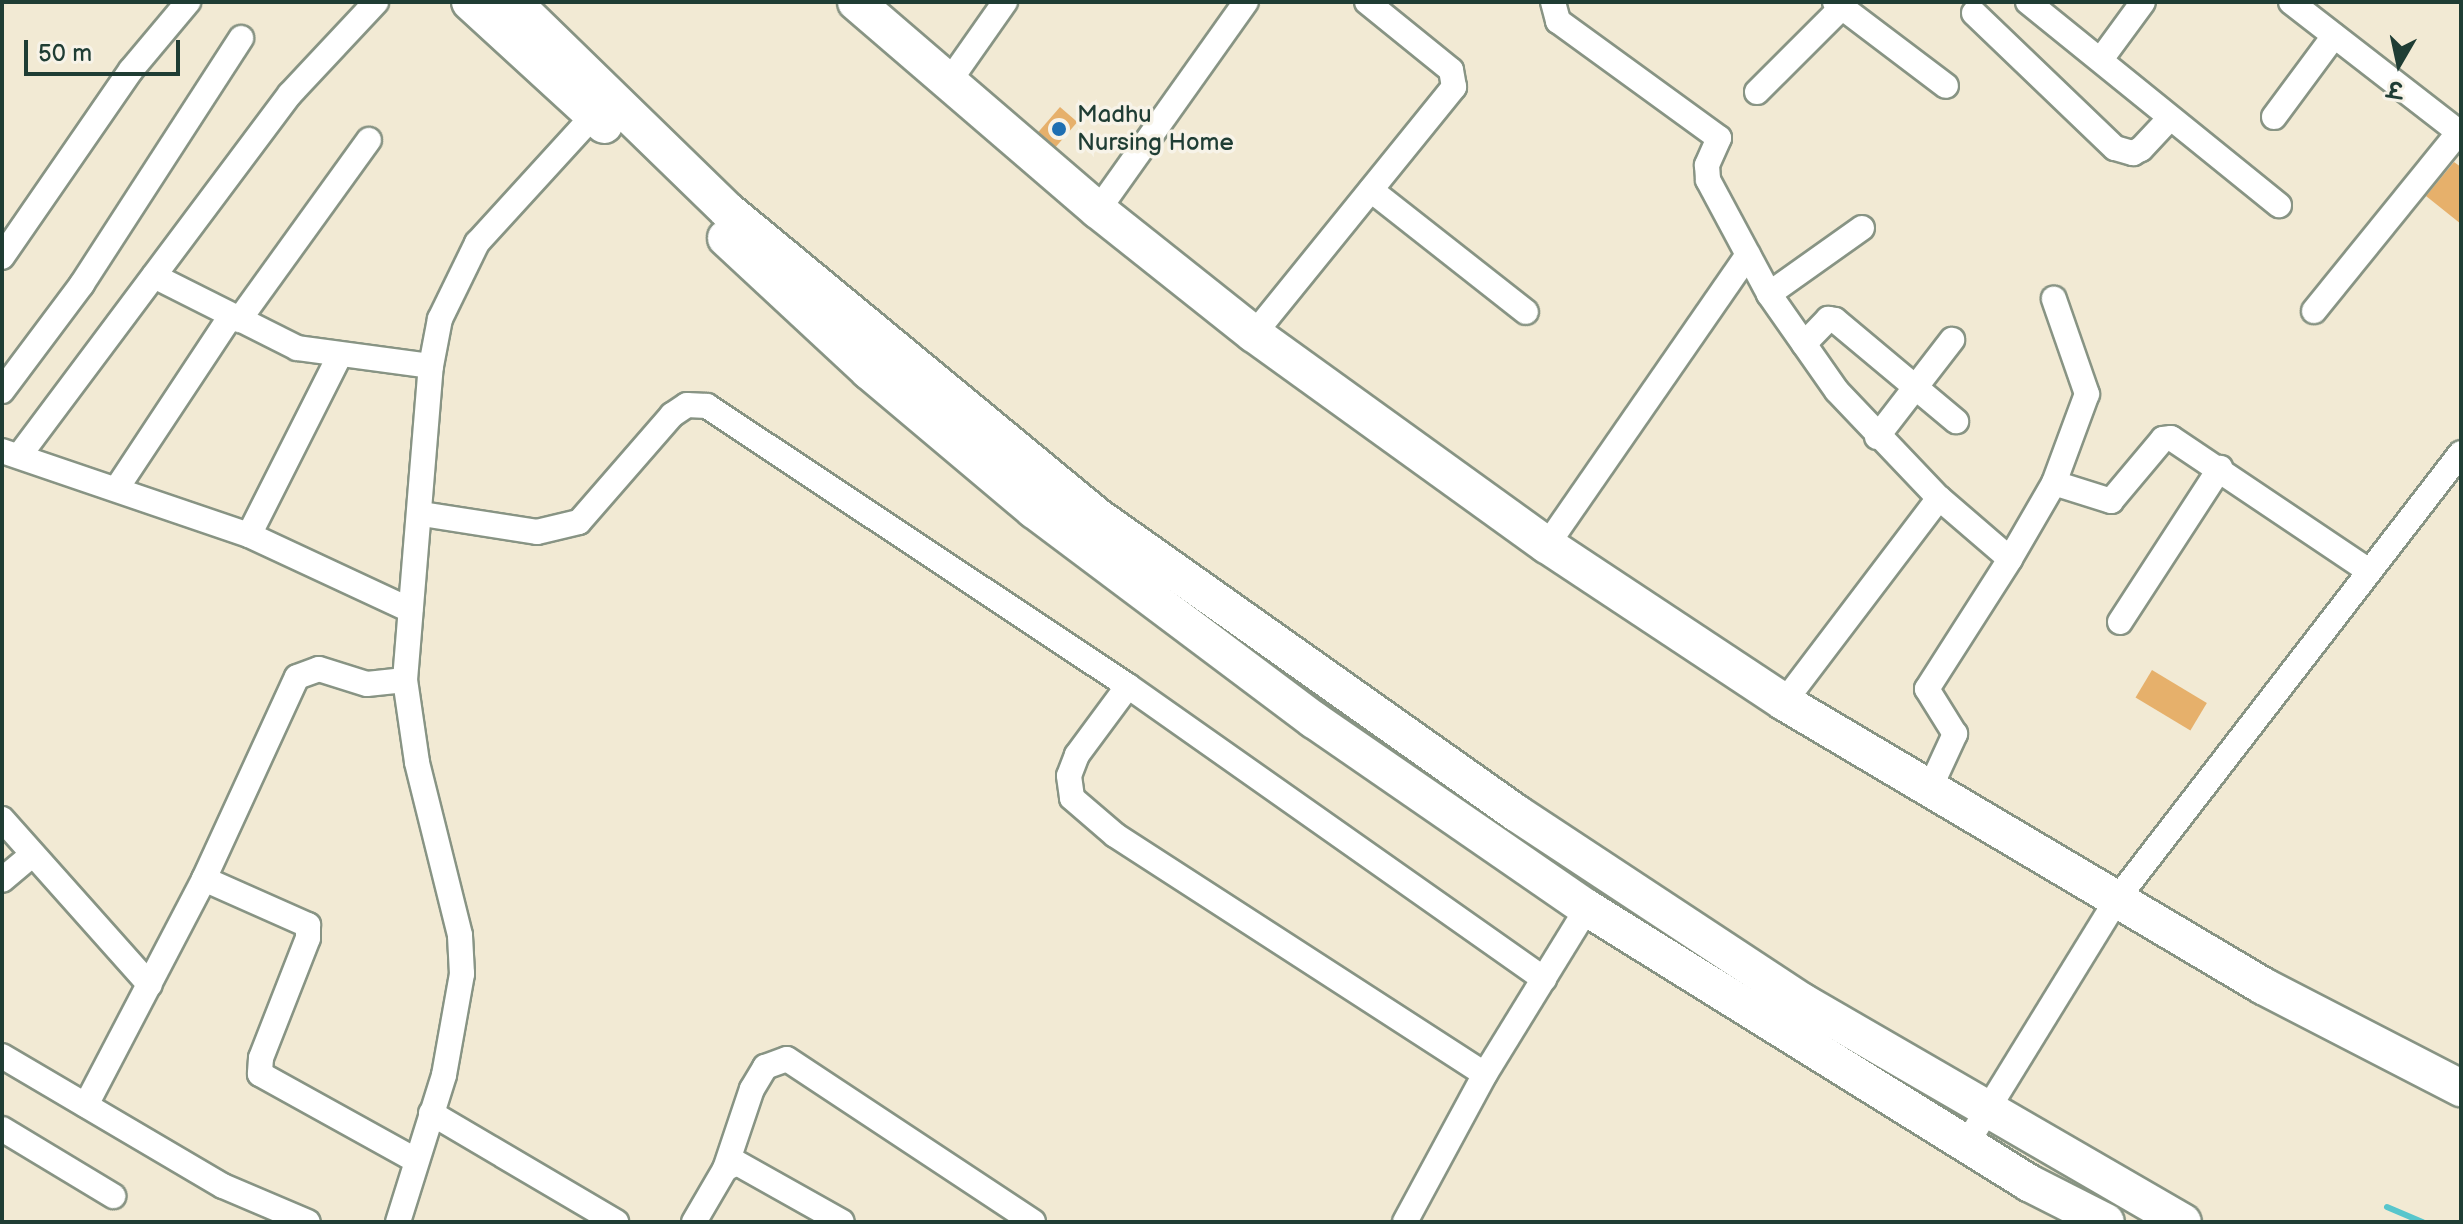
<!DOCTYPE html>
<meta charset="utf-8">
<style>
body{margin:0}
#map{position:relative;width:2463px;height:1224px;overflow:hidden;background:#f2ead4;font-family:"Balsamiq Sans","Playpen Sans Deva",sans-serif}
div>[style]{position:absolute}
.stream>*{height:6px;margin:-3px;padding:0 3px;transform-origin:3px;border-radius:3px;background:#58c6cc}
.building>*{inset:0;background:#e6b06b;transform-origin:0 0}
.roads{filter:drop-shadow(2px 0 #889484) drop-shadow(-2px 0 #889484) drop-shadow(0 2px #889484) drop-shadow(0 -2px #889484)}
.street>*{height:24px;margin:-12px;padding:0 12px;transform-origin:12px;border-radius:12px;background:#fff}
.secondary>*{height:36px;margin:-18px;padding:0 18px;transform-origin:18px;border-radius:18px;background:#fff}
.dots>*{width:22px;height:22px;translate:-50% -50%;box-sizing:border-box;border:4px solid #f7f3e8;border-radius:50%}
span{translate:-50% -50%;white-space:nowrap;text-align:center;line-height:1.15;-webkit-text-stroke:7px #f7f3e8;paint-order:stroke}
.poi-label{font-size:24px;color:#1f3d34}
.left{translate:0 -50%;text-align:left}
.frame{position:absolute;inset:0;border:4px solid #1f3d34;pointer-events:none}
.north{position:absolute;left:2359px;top:24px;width:80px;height:80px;-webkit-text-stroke:6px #f7f3e8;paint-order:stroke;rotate:189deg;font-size:22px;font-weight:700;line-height:32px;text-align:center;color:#1f3d34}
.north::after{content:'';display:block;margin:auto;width:28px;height:36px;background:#1f3d34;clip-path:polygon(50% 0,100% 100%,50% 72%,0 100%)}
.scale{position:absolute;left:24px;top:40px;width:156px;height:36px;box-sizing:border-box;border:4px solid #1f3d34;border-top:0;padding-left:10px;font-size:24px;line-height:28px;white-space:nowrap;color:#1f3d34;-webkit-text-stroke:6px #f7f3e8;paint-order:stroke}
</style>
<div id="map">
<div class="stream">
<i style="left:2387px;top:1207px;width:39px;rotate:23deg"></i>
</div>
<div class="building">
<i style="left:1060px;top:107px;width:23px;height:33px;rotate:41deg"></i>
<i style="clip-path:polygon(2454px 162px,2461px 167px,2461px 224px,2426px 196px)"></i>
<i style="left:2152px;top:670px;width:64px;height:32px;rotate:31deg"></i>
</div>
<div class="roads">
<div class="street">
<i style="left:1553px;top:2px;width:20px;rotate:75deg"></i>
<i style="left:1558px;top:21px;width:199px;rotate:36deg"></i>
<i style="left:1719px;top:138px;width:30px;rotate:114deg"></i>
<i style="left:1707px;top:165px;width:15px;rotate:86deg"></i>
<i style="left:1708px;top:180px;width:129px;rotate:61.8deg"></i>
<i style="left:1769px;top:294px;width:118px;rotate:55deg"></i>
<i style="left:1837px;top:391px;width:148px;rotate:46.4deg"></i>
<i style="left:1939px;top:498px;width:256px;rotate:127.2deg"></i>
<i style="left:1835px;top:2px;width:139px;rotate:37.1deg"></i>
<i style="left:2028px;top:2px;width:323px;rotate:39deg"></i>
<i style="left:2291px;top:2px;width:215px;rotate:37.8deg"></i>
<i style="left:1974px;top:13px;width:195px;rotate:43.8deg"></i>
<i style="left:2115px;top:148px;width:19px;rotate:16deg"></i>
<i style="left:2133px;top:153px;width:9px;rotate:-27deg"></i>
<i style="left:2141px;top:149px;width:42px;rotate:-46.9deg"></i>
<i style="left:2102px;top:58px;width:69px;rotate:-53.8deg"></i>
<i style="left:948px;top:83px;width:99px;rotate:-54.9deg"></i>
<i style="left:1757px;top:92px;width:120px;rotate:-45deg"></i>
<i style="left:2274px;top:117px;width:101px;rotate:-53.5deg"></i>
<i style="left:1371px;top:190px;width:197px;rotate:38.2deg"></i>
<i style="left:1098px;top:210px;width:255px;rotate:-54.6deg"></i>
<i style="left:2px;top:257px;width:227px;rotate:-55.4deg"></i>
<i style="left:131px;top:70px;width:89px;rotate:-50deg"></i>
<i style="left:154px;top:276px;width:160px;rotate:26.7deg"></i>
<i style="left:297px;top:348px;width:135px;rotate:7.7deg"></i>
<i style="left:1769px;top:294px;width:114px;rotate:-35.4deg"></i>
<i style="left:2314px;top:311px;width:230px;rotate:-51deg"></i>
<i style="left:239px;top:320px;width:222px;rotate:-54.2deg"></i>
<i style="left:1254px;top:334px;width:318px;rotate:-51deg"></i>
<i style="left:1454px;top:87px;width:17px;rotate:-100deg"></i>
<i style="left:1451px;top:70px;width:108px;rotate:-141deg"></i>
<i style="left:1804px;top:344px;width:35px;rotate:-46deg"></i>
<i style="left:1828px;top:319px;width:7px;rotate:8deg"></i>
<i style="left:1835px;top:320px;width:158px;rotate:39.9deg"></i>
<i style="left:2px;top:391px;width:134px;rotate:-53.2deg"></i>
<i style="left:82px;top:284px;width:293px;rotate:-57.1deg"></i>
<i style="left:1877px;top:437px;width:123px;rotate:-52.3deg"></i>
<i style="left:2px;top:451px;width:261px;rotate:18.8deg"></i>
<i style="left:249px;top:535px;width:178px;rotate:25deg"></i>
<i style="left:19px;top:456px;width:452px;rotate:-53.2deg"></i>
<i style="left:290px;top:94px;width:126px;rotate:-46.9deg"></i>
<i style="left:2054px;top:483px;width:60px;rotate:17.5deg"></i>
<i style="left:2111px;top:501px;width:81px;rotate:-50deg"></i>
<i style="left:2163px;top:439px;width:8px;rotate:-7deg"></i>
<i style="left:2171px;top:438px;width:239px;rotate:33.9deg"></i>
<i style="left:117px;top:488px;width:206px;rotate:-56.5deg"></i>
<i style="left:422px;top:514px;width:116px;rotate:8.9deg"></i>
<i style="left:537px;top:532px;width:43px;rotate:-13.4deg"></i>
<i style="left:579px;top:522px;width:142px;rotate:-49deg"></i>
<i style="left:672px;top:415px;width:18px;rotate:-34deg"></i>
<i style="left:687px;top:405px;width:20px;rotate:3deg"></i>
<i style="left:707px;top:406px;width:506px;rotate:33.63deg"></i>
<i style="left:1128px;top:686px;width:509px;rotate:35.16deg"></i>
<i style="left:249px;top:535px;width:199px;rotate:-63.2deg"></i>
<i style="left:1547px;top:545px;width:353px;rotate:-55.3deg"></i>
<i style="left:2010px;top:559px;width:88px;rotate:-59.9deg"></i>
<i style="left:2054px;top:483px;width:95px;rotate:-69.7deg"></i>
<i style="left:2087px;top:394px;width:101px;rotate:-109.2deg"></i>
<i style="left:2120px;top:622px;width:184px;rotate:-57deg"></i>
<i style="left:1128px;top:686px;width:86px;rotate:126.5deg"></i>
<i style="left:1077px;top:755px;width:22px;rotate:111deg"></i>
<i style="left:1069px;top:776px;width:22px;rotate:82deg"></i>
<i style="left:1072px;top:798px;width:57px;rotate:40.7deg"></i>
<i style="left:1115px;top:835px;width:440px;rotate:32.9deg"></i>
<i style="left:1930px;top:788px;width:60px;rotate:-65.2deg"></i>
<i style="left:1955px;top:734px;width:53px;rotate:-121.9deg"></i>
<i style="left:1927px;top:689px;width:154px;rotate:-57.4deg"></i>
<i style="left:2010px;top:559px;width:94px;rotate:-139.3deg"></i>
<i style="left:2px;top:819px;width:222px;rotate:48.3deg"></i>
<i style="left:204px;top:879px;width:114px;rotate:23.9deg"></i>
<i style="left:308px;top:925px;width:13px;rotate:90deg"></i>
<i style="left:308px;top:938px;width:129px;rotate:111.4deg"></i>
<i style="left:261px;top:1058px;width:16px;rotate:94deg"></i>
<i style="left:260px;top:1074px;width:177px;rotate:29deg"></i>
<i style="left:2px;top:880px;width:38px;rotate:-40deg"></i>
<i style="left:2px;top:1056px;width:256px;rotate:30.5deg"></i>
<i style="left:223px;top:1186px;width:92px;rotate:23deg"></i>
<i style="left:86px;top:1105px;width:255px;rotate:-62.4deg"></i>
<i style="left:204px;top:879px;width:222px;rotate:-65.3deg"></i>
<i style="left:297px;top:677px;width:23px;rotate:-20deg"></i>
<i style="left:319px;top:669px;width:50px;rotate:17.4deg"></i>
<i style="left:367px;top:684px;width:38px;rotate:-6deg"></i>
<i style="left:431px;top:1113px;width:215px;rotate:30.5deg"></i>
<i style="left:2px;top:1129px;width:130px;rotate:31.1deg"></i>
<i style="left:1967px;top:1143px;width:286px;rotate:-58.4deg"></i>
<i style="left:2117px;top:899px;width:563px;rotate:-52.36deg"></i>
<i style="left:725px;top:1169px;width:84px;rotate:-71.4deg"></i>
<i style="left:752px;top:1089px;width:26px;rotate:-59deg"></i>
<i style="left:765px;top:1067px;width:23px;rotate:-20deg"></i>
<i style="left:787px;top:1059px;width:295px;rotate:33.5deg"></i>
<i style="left:398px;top:1222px;width:154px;rotate:-72.6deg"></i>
<i style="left:444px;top:1075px;width:103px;rotate:-79.9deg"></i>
<i style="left:462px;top:974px;width:39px;rotate:-93deg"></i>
<i style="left:460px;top:935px;width:178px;rotate:-104deg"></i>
<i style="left:417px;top:762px;width:83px;rotate:-98.3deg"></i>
<i style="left:405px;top:680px;width:315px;rotate:-85.3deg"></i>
<i style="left:431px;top:366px;width:48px;rotate:-79.2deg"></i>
<i style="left:440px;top:319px;width:85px;rotate:-64deg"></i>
<i style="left:477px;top:243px;width:185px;rotate:-47.6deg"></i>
<i style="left:694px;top:1222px;width:61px;rotate:-59.7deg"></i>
<i style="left:725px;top:1169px;width:13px;rotate:-27deg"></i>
<i style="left:737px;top:1163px;width:120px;rotate:29.3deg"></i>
<i style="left:1405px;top:1222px;width:168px;rotate:-61.6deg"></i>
<i style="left:1485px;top:1074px;width:195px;rotate:-58.4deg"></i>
</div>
<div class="secondary">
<i style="left:470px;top:2px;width:182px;rotate:42.5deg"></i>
<i style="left:513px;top:2px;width:300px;rotate:44.2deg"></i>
<i style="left:728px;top:211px;width:480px;rotate:39.6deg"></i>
<i style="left:1098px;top:517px;width:512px;rotate:35.3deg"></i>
<i style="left:1516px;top:813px;width:344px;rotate:33.4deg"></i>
<i style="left:1803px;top:1002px;width:439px;rotate:30.1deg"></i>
<i style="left:856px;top:2px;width:319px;rotate:40.7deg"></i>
<i style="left:1098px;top:210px;width:199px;rotate:38.5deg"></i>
<i style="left:1254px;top:334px;width:361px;rotate:35.8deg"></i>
<i style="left:1547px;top:545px;width:284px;rotate:33.5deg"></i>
<i style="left:1784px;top:702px;width:557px;rotate:30.66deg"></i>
<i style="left:2263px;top:986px;width:223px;rotate:27.3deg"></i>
<i style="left:726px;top:238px;width:195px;rotate:42.9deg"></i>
<i style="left:869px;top:371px;width:216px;rotate:40.1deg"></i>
<i style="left:1034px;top:510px;width:350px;rotate:36.9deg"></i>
<i style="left:1314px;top:720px;width:331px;rotate:34.6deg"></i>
<i style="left:1587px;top:908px;width:521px;rotate:31.89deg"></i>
<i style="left:2029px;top:1183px;width:86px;rotate:26.9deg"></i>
</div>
</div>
<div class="dots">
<i style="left:1059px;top:129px;background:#1f6fb2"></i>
</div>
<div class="poi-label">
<span class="left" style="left:1077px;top:129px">Madhu<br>Nursing Home</span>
</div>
<div class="frame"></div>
<div class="north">उ</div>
<div class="scale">50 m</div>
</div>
